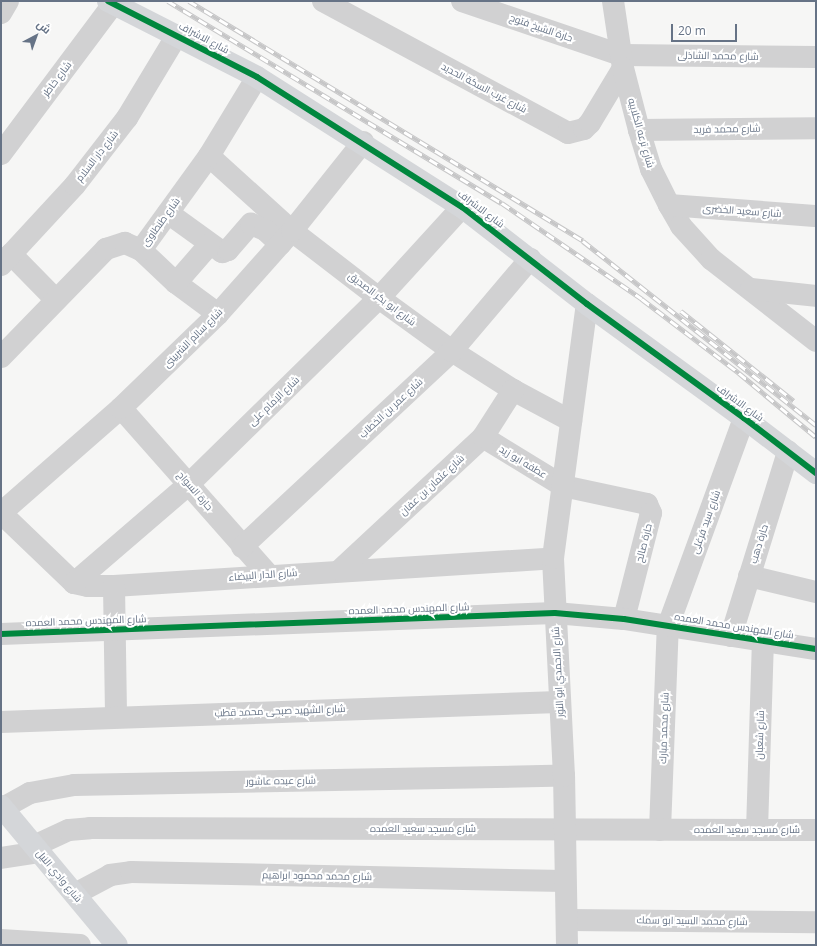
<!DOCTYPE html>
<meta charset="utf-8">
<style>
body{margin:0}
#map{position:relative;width:817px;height:946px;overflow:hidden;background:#f6f6f5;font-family:"Open Sans",Cairo,sans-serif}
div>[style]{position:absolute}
.street>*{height:22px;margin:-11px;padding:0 11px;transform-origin:11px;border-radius:11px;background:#d1d1d2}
.secondary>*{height:22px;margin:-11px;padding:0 11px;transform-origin:11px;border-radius:11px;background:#d4d6d9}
.rail>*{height:4.5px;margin-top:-2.25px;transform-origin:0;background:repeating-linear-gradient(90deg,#fff 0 9px,#c6c6c7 0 18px);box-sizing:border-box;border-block:1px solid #c6c6c7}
.cycleway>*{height:6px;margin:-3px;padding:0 3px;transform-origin:3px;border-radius:3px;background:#00873e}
span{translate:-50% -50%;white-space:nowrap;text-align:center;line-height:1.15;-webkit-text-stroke:4px #fff;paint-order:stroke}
.street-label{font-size:10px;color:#667386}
.frame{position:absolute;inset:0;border:2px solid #667386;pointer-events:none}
.north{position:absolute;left:16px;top:16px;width:40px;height:40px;-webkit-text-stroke:3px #fff;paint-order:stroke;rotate:41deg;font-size:11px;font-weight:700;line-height:16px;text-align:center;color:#667386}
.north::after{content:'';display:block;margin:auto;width:14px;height:18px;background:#667386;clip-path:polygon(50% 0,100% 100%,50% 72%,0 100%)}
.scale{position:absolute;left:671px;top:24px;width:66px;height:18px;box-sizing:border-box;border:2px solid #667386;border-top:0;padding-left:5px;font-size:12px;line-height:14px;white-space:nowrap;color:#667386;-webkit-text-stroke:3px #fff;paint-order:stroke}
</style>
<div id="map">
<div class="street">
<i style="left:323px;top:1px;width:278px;rotate:28.3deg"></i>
<i style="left:568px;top:133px;width:16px;rotate:-14deg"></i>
<i style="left:584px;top:129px;width:8px;rotate:-45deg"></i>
<i style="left:590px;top:123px;width:64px;rotate:-59deg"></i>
<i style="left:462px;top:1px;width:168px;rotate:18.8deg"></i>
<i style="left:621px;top:55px;width:195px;rotate:0.6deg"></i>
<i style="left:613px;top:1px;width:68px;rotate:81.5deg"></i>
<i style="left:623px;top:68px;width:64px;rotate:75.5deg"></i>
<i style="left:639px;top:130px;width:41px;rotate:72.9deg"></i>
<i style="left:651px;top:169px;width:40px;rotate:63.4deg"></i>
<i style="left:669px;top:205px;width:24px;rotate:60deg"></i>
<i style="left:681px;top:226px;width:45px;rotate:47.7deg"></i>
<i style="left:711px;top:259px;width:133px;rotate:38deg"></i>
<i style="left:1px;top:13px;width:14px;rotate:-60deg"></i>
<i style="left:639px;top:130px;width:177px;rotate:-0.6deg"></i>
<i style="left:1px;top:154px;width:189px;rotate:-53.2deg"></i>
<i style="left:209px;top:156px;width:112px;rotate:42.1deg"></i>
<i style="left:292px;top:231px;width:110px;rotate:37.6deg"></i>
<i style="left:379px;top:298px;width:90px;rotate:36deg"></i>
<i style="left:452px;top:351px;width:72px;rotate:32.6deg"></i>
<i style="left:513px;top:390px;width:66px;rotate:28.1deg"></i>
<i style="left:669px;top:205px;width:146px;rotate:4.3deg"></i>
<i style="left:168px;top:213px;width:67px;rotate:35.8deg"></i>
<i style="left:222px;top:252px;width:6px;rotate:-18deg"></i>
<i style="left:228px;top:250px;width:35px;rotate:-49deg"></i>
<i style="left:251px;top:224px;width:15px;rotate:23deg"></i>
<i style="left:265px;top:230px;width:21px;rotate:43deg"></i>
<i style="left:141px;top:250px;width:48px;rotate:43.3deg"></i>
<i style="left:176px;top:283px;width:52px;rotate:36.4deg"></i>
<i style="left:11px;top:254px;width:63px;rotate:45.6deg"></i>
<i style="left:1px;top:265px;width:109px;rotate:-47.2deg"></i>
<i style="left:75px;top:185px;width:85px;rotate:-52.2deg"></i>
<i style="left:127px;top:118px;width:97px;rotate:-58.9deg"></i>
<i style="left:176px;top:283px;width:50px;rotate:-49deg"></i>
<i style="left:751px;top:289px;width:65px;rotate:6.1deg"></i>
<i style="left:1px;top:357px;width:151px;rotate:-45.8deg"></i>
<i style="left:106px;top:249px;width:20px;rotate:-18deg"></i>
<i style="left:125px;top:243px;width:17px;rotate:24deg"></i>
<i style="left:141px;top:250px;width:116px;rotate:-54.1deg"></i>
<i style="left:209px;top:156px;width:92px;rotate:-58.7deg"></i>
<i style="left:121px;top:408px;width:222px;rotate:48.5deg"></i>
<i style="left:483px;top:437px;width:94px;rotate:31.5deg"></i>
<i style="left:563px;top:486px;width:86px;rotate:12.1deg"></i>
<i style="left:647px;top:504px;width:10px;rotate:66deg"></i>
<i style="left:651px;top:513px;width:109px;rotate:104.3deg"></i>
<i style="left:1px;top:513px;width:101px;rotate:43.8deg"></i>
<i style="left:74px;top:583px;width:14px;rotate:12deg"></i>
<i style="left:88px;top:586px;width:26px"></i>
<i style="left:114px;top:586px;width:440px;rotate:-3.6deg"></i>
<i style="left:1px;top:513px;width:159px;rotate:-41.2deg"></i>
<i style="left:121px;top:408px;width:135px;rotate:-44.1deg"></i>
<i style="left:218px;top:314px;width:111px;rotate:-48.3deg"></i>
<i style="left:292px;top:231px;width:114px;rotate:-51.4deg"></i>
<i style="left:242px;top:547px;width:287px;rotate:-43deg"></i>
<i style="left:452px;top:351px;width:121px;rotate:-49.7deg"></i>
<i style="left:340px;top:570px;width:195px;rotate:-42.9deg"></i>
<i style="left:483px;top:437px;width:56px;rotate:-57.4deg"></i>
<i style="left:749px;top:576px;width:69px;rotate:13.4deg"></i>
<i style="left:74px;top:583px;width:152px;rotate:-40.7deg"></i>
<i style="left:189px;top:484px;width:266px;rotate:-44.4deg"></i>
<i style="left:379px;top:298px;width:123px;rotate:-47.6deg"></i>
<i style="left:114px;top:586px;width:130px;rotate:89.1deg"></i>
<i style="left:1px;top:634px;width:554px;rotate:-2.17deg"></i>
<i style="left:555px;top:613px;width:69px;rotate:5deg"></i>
<i style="left:624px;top:619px;width:194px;rotate:8.9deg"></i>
<i style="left:731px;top:636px;width:193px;rotate:-72.8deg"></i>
<i style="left:1px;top:722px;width:558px;rotate:-2.05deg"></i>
<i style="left:3px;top:808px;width:31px;rotate:-29deg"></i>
<i style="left:30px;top:793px;width:45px;rotate:-10.3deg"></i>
<i style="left:74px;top:785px;width:490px;rotate:-1.1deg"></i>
<i style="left:660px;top:830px;width:204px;rotate:-87.8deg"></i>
<i style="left:668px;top:626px;width:221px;rotate:-69.9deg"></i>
<i style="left:757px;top:830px;width:189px;rotate:-88.2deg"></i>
<i style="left:34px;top:846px;width:38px;rotate:-25deg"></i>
<i style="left:69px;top:830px;width:21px;rotate:-5deg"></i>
<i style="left:90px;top:828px;width:726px;rotate:0.16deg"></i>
<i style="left:1px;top:858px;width:38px;rotate:-9deg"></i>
<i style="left:75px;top:894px;width:40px;rotate:-28deg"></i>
<i style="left:110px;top:875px;width:21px;rotate:-8deg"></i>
<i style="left:131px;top:872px;width:434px;rotate:1.2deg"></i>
<i style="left:567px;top:920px;width:249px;rotate:0.5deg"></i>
<i style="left:1px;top:940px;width:79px;rotate:3.6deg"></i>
<i style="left:567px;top:945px;width:169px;rotate:-91deg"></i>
<i style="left:564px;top:776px;width:218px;rotate:-92.9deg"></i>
<i style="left:553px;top:558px;width:256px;rotate:-82.4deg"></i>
</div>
<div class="secondary">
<i style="left:108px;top:1px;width:167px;rotate:27deg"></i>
<i style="left:257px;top:77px;width:243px;rotate:32.4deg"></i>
<i style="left:462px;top:207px;width:158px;rotate:37.8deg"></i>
<i style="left:587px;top:304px;width:194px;rotate:36deg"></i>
<i style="left:744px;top:418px;width:91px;rotate:37.4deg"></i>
<i style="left:1px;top:806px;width:181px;rotate:50.2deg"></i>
</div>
<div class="rail">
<i style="left:168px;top:1px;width:390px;rotate:31.2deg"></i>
<i style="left:502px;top:203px;width:170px;rotate:34.4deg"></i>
<i style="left:642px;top:299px;width:122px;rotate:37.3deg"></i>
<i style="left:739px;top:373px;width:100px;rotate:39.7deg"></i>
<i style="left:189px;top:1px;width:461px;rotate:31.3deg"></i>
<i style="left:583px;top:241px;width:297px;rotate:38.3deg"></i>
<i style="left:681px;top:311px;width:144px;rotate:38.5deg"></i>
</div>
<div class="cycleway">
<i style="left:108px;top:1px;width:167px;rotate:27deg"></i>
<i style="left:257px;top:77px;width:243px;rotate:32.4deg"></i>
<i style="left:462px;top:207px;width:158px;rotate:37.8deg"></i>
<i style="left:587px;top:304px;width:194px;rotate:36deg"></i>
<i style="left:744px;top:418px;width:91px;rotate:37.4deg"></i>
<i style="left:1px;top:634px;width:554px;rotate:-2.17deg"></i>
<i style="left:555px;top:613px;width:69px;rotate:5deg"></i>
<i style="left:624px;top:619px;width:194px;rotate:8.9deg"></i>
</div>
<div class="street-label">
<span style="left:541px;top:28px;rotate:19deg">حارة الشيخ فتوح</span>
<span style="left:204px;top:38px;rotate:28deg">شارع الاشراف</span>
<span style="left:718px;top:56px;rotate:1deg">شارع محمد الشاذلى</span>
<span style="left:57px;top:79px;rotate:-53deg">شارع خاطر</span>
<span style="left:484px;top:88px;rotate:28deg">شارع غرب السكة الحديد</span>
<span style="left:727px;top:129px;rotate:-1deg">شارع محمد فريد</span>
<span style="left:641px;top:133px;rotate:74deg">شارع ترعه الكلابيه</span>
<span style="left:97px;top:156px;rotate:-52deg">شارع دار السلام</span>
<span style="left:481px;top:209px;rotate:37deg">شارع الاشراف</span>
<span style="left:742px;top:211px;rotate:4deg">شارع سعيد الخضرى</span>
<span style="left:161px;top:222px;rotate:-54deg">شارع طنطاوى</span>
<span style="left:382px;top:299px;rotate:37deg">شارع ابو بكر الصديق</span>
<span style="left:193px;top:338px;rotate:-45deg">شارع سالم الشربينى</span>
<span style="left:274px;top:401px;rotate:-44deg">شارع الإمام على</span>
<span style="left:740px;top:403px;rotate:36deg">شارع الاشراف</span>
<span style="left:391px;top:408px;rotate:-43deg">شارع عمر بن الخطاب</span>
<span style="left:523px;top:462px;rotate:31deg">عطفه ابو زيد</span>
<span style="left:432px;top:485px;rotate:-43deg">شارع عثمان بن عفان</span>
<span style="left:195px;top:491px;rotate:49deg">حارة السواح</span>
<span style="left:706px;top:522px;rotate:-70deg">شارع سيد فرغلى</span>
<span style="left:644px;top:543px;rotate:-76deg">حارة صالح</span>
<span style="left:759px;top:544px;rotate:-73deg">حارة دهب</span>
<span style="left:263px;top:575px;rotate:-4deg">شارع الدار البيضاء</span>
<span style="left:409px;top:609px;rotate:-2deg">شارع المهندس محمد العمده</span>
<span style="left:86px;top:621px;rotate:-2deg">شارع المهندس محمد العمده</span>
<span style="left:734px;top:626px;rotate:9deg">شارع المهندس محمد العمده</span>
<span style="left:558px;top:672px;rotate:-93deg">شارع الاحمدي ابو النور</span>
<span style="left:280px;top:711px;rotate:-2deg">شارع الشهيد صبحى محمد قطب</span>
<span style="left:664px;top:728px;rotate:-88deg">شارع محمد مبارك</span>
<span style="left:760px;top:735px;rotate:-88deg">شارع شعبان</span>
<span style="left:281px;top:781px;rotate:-1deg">شارع عبده عاشور</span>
<span style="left:423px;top:829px">شارع مسجد سعيد العمده</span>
<span style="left:747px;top:830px">شارع مسجد سعيد العمده</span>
<span style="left:59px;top:876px;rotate:50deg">شارع وادي النيل</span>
<span style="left:317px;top:876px;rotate:1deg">شارع محمد محمود ابراهيم</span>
<span style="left:692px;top:921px;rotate:1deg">شارع محمد السيد ابو سمك</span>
</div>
<div class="frame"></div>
<div class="north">ش</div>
<div class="scale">20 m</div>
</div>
